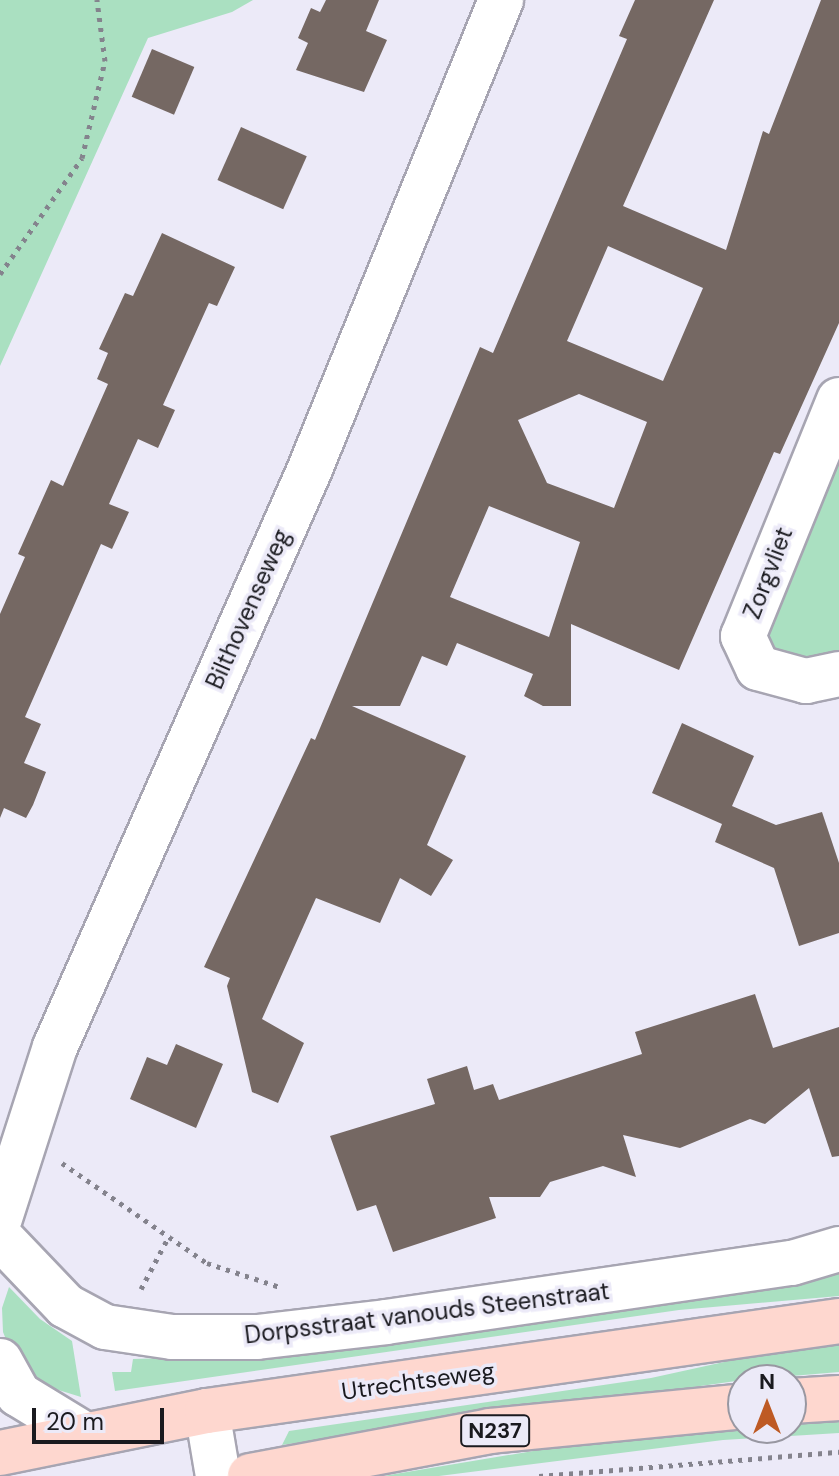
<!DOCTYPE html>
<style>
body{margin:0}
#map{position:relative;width:839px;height:1476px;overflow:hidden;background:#eceaf8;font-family:"DM Sans",sans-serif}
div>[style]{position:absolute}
.green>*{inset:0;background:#aae0c1}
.building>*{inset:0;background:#756863;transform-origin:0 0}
.path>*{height:5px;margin-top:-2.5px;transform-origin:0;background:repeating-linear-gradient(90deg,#84838d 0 4px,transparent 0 10px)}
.roads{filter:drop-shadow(2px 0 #a7a5b2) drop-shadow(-2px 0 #a7a5b2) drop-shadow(0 2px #a7a5b2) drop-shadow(0 -2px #a7a5b2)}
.minor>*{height:44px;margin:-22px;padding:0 22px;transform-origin:22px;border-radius:22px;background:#fff}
.major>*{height:44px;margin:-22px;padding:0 22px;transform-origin:22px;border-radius:22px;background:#fed7cf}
span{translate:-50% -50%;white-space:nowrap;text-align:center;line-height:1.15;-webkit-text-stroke:7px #eceaf8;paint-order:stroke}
.shield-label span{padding:2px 6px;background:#eceaf8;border:2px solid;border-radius:6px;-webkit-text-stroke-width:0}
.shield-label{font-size:22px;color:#1a1a1f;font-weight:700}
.street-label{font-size:24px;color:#1a1a1f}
.north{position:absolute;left:727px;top:1364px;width:80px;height:80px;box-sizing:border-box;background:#eceaf8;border:2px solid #9897a1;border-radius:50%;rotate:0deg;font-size:22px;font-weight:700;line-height:32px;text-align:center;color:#1a1a1f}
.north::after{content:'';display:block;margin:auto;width:28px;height:36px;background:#be5a24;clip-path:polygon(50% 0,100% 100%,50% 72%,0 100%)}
.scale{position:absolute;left:32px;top:1408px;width:132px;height:36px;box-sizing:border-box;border:4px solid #1a1a1f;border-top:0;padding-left:10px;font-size:24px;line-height:28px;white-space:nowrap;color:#1a1a1f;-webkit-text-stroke:6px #eceaf8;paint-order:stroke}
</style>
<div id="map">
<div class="green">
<i style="clip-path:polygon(0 0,253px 0,232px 12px,148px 38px,0 366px)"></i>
<i style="clip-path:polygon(839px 415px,839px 660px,813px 665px,771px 654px,757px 627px)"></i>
<i style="clip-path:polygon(839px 1270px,839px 1296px,679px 1310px,115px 1391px,112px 1372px,131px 1372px,133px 1359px,229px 1356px)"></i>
<i style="clip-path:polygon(9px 1287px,40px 1319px,72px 1341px,81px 1397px,36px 1383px,16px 1364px,3px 1332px,2px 1308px)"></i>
<i style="clip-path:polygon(824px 1340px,839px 1340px,839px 1372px,743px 1380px,282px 1445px,289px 1431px,651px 1378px)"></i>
<i style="clip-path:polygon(839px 1421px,839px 1433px,723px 1440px,439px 1476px,383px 1476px,569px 1445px)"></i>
</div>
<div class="building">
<i style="clip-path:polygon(326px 0,379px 0,366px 31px,387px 40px,364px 92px,296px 70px,308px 43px,298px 38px,311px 8px,320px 12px)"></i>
<i style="clip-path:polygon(evenodd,635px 0,714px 0,623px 206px,726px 250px,763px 131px,769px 134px,821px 0,839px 0,839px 323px,780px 454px,774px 452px,679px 670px,571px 624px,571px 706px,543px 706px,524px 696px,533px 674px,457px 643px,447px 666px,422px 656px,400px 706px,352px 706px,466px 756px,427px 845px,453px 860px,431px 896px,400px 878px,380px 923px,316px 898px,262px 1019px,304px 1043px,278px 1103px,252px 1092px,227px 986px,230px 978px,204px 967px,311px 738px,315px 740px,480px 347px,493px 353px,627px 39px,619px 36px,635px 0,608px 246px,703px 288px,663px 381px,567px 341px,608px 246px,635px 0,579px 394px,647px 422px,614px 508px,547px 483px,518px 420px,579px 394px,635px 0,489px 506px,580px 542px,549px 637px,450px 597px,489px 506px)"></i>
<i style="left:152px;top:49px;width:46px;height:52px;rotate:23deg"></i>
<i style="left:241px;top:127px;width:72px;height:58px;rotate:24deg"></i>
<i style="clip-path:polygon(162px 233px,235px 267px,217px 306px,209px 303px,163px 405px,175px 410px,158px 448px,138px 439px,109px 504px,129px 512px,112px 549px,101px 544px,25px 717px,41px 724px,24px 763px,46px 772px,33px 805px,26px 818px,4px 808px,0 818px,0 614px,25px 557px,18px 554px,51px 480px,63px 486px,108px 384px,97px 379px,108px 353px,99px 349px,125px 293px,133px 296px)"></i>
<i style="clip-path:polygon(682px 723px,754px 756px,732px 806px,776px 825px,822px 812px,839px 863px,839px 933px,799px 946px,774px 868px,715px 842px,722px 824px,652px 793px)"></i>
<i style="clip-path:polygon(755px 994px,773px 1048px,839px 1027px,839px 1156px,832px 1157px,809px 1088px,765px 1124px,750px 1119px,680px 1148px,623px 1135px,636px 1177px,603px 1166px,550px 1182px,540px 1197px,489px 1197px,496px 1218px,393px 1252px,376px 1205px,357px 1211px,330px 1136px,435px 1104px,427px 1079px,467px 1066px,474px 1090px,493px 1084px,499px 1100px,642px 1054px,635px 1032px)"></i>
<i style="clip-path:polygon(176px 1044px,223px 1064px,196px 1128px,130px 1099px,147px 1057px,167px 1065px)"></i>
</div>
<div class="path">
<i style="left:0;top:274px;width:142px;rotate:-54.7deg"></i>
<i style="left:82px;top:158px;width:100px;rotate:-76.7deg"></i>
<i style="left:105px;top:61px;width:62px;rotate:-97.5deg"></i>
<i style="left:62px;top:1163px;width:176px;rotate:34.6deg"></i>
<i style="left:207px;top:1263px;width:77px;rotate:18.2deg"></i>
<i style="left:141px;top:1289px;width:58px;rotate:-62.1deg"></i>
<i style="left:539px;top:1476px;width:301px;rotate:-4.6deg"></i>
</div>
<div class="roads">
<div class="minor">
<i style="left:839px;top:400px;width:255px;rotate:112.1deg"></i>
<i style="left:743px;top:636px;width:35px;rotate:65deg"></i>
<i style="left:758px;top:668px;width:50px;rotate:15.2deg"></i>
<i style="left:806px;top:681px;width:34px;rotate:-12deg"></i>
<i style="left:0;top:1218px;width:180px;rotate:-72.2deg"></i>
<i style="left:55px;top:1047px;width:630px;rotate:-66.2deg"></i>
<i style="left:309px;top:471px;width:509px;rotate:-67.82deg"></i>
<i style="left:0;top:1237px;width:95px;rotate:46.3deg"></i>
<i style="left:66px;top:1306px;width:44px;rotate:28.3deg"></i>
<i style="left:105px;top:1327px;width:68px;rotate:8.5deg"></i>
<i style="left:172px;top:1337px;width:85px"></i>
<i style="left:257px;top:1337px;width:130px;rotate:-6.6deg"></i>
<i style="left:386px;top:1322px;width:410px;rotate:-8.3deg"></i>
<i style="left:792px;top:1263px;width:49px;rotate:-16.6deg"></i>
<i style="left:0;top:1361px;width:38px;rotate:61deg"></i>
<i style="left:18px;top:1394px;width:75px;rotate:31.4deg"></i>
<i style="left:207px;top:1411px;width:66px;rotate:80.4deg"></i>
</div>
<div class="major">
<i style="left:791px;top:1401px;width:48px;rotate:-3.6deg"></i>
<i style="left:0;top:1453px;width:211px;rotate:-11.5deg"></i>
<i style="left:207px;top:1411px;width:638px;rotate:-8.1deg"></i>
<i style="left:250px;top:1476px;width:244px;rotate:-10.6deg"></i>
<i style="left:490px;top:1431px;width:254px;rotate:-5.6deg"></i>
</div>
</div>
<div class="shield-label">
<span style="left:495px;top:1431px">N237</span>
</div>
<div class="street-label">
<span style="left:768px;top:573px;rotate:-69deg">Zorgvliet</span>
<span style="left:248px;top:609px;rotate:-66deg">Bilthovenseweg</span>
<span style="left:427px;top:1313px;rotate:-7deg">Dorpsstraat vanouds Steenstraat</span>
<span style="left:418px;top:1381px;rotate:-8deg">Utrechtseweg</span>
</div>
<div class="north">N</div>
<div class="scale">20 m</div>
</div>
